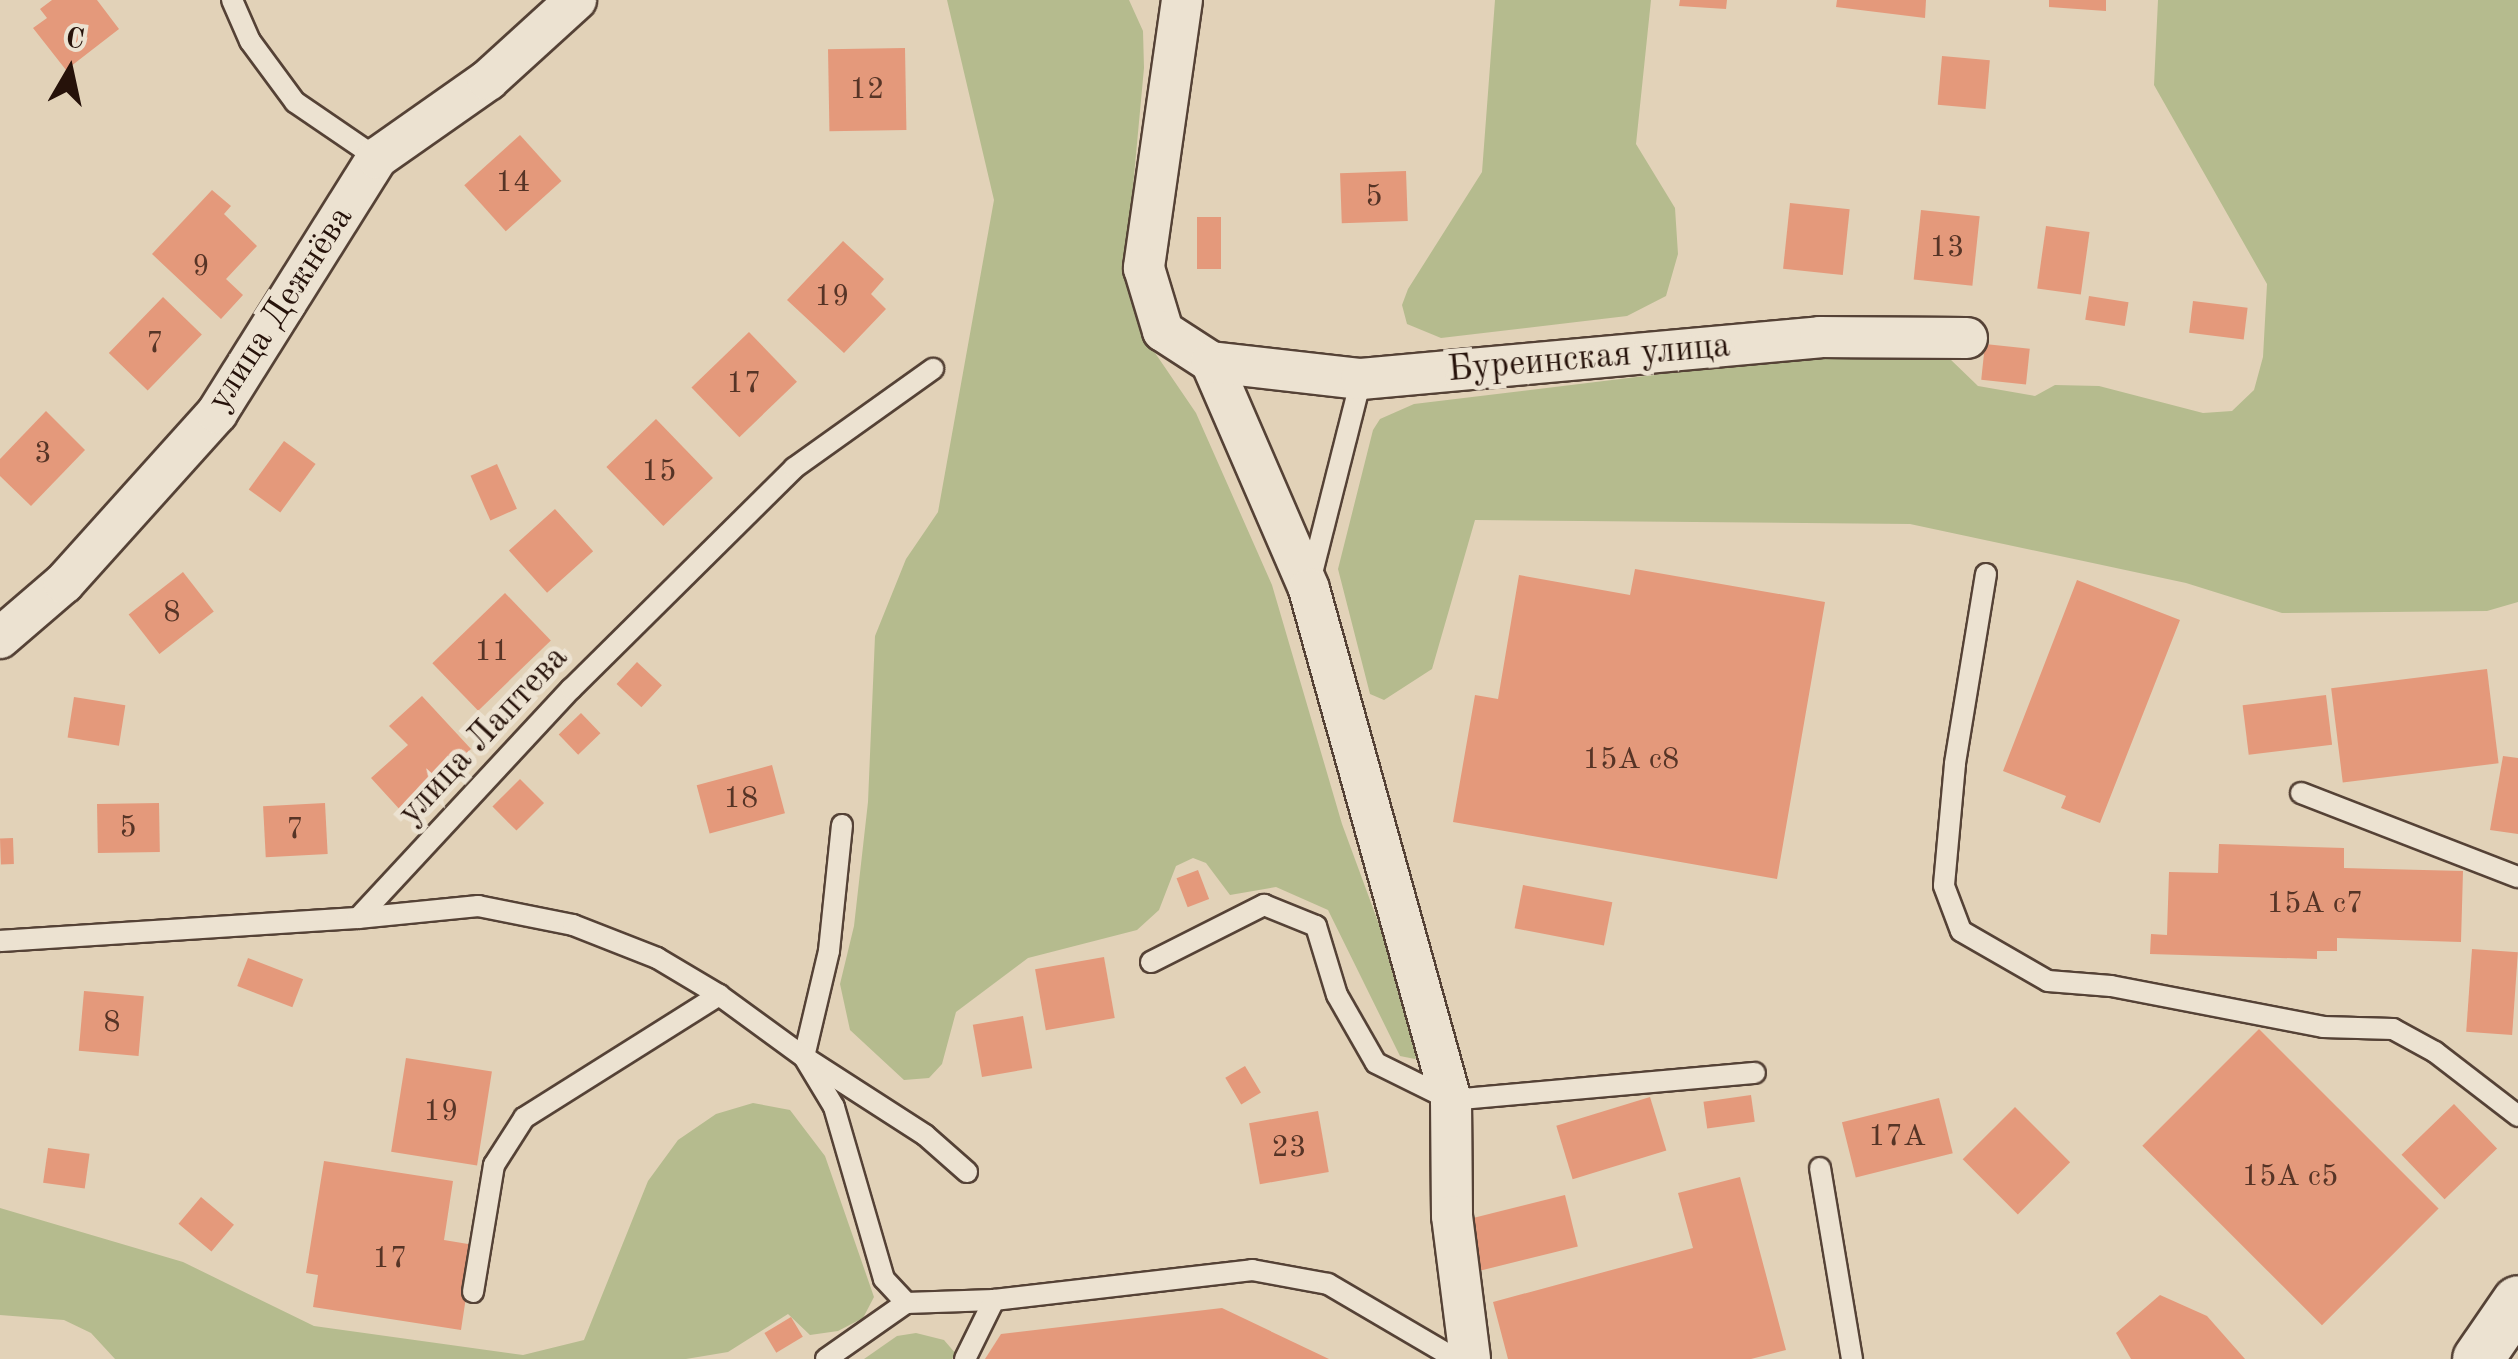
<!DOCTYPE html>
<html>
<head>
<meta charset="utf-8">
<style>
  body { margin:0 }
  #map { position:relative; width:2518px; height:1359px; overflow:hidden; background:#e2d2b8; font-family:"Old Standard TT",serif }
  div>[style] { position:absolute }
  .green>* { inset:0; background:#b5bb8e }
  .building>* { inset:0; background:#e4997b; transform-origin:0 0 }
  .roads { filter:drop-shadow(2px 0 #554236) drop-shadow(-2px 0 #554236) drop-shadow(0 2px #554236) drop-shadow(0 -2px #554236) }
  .service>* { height:20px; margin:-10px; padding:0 10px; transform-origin:10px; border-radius:10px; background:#ece2d1 }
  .minor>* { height:40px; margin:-20px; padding:0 20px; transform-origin:20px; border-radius:20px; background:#ece2d1 }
  .tertiary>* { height:50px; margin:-25px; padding:0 25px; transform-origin:25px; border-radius:25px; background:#ece2d1 }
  span { translate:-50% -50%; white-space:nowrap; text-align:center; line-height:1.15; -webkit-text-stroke:10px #ece2d1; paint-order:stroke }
  .number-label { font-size:30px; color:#563426 }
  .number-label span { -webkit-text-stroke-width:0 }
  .street-label { font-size:35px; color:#26120a }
  .north { position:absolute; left:20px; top:20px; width:100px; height:100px; -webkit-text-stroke:8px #ece2d1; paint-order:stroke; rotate:9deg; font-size:28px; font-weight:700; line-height:40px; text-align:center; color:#26120a }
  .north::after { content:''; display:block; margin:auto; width:35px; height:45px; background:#26120a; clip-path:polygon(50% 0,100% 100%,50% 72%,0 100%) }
</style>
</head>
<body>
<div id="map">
  <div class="green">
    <i style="clip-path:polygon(947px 0,1129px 0,1143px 31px,1144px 68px,1125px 273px,1149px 344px,1196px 413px,1272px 585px,1342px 824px,1419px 1033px,1422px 1050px,1415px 1059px,1400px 1056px,1328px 910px,1276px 887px,1230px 895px,1206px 863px,1193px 858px,1176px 866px,1159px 910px,1137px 930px,1028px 958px,956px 1012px,942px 1064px,929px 1078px,904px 1080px,850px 1030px,840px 984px,854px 926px,868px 802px,875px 636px,906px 559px,938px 512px,994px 200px)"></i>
    <i style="clip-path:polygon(1495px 0,1651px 0,1636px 144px,1675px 208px,1678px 254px,1666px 296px,1627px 316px,1441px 338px,1407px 324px,1402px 305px,1408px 289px,1482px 172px)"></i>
    <i style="clip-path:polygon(2158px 0,2518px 0,2518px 602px,2487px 611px,2282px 613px,2186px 583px,1910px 524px,1475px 520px,1432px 669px,1384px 700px,1370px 694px,1338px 569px,1373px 430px,1380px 419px,1414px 404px,1809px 356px,1950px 359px,1978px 386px,2035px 396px,2055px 385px,2099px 386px,2203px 413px,2232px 411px,2254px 390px,2263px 357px,2267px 284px,2154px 85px)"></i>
    <i style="clip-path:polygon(753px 1103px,790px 1110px,825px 1156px,874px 1297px,863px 1318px,838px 1331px,810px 1335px,788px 1314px,728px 1352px,686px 1359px,115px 1359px,91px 1333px,64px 1320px,0 1315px,0 1208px,183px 1262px,314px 1326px,523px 1355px,584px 1340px,648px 1181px,678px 1140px,716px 1114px)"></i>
    <i style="clip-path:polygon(916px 1333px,944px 1340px,956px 1354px,952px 1359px,864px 1359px,897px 1336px)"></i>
  </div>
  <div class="building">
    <i style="clip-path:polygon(52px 0,97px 0,119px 29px,66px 70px,33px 28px,47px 18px,40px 9px)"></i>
    <i style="clip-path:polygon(1680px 0,1727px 0,1726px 9px,1679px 6px)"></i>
    <i style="clip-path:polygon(1837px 0,1926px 0,1925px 18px,1836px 7px)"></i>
    <i style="clip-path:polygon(2049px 0,2106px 0,2106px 11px,2049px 7px)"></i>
    <i style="left:905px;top:48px;width:82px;height:77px;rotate:89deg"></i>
    <i style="left:1942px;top:56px;width:48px;height:49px;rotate:5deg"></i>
    <i style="left:520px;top:135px;width:62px;height:75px;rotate:48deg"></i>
    <i style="left:1406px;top:171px;width:50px;height:66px;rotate:88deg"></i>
    <i style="clip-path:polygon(212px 190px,231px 206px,224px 214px,257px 246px,226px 279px,243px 295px,221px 319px,152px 254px)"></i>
    <i style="left:1790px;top:203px;width:60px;height:66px;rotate:6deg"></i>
    <i style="left:1921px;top:210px;width:59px;height:70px;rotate:6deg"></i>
    <i style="left:1197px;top:217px;width:24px;height:52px"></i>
    <i style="left:2046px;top:226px;width:44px;height:63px;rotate:8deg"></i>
    <i style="clip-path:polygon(843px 241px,884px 279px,871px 294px,886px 309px,844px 353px,787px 300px)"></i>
    <i style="left:2089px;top:296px;width:40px;height:24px;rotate:9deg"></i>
    <i style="left:163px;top:297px;width:54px;height:78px;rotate:44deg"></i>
    <i style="left:2193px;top:301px;width:55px;height:32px;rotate:7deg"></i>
    <i style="left:749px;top:332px;width:69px;height:80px;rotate:46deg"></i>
    <i style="left:1985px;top:344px;width:45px;height:36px;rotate:6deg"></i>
    <i style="clip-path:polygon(46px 411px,85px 450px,31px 506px,0 476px,0 459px)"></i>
    <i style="left:656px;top:419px;width:82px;height:69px;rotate:46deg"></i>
    <i style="left:284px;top:441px;width:39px;height:60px;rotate:36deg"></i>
    <i style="left:497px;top:464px;width:49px;height:29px;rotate:66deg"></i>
    <i style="left:555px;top:509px;width:57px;height:62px;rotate:48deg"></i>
    <i style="clip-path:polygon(1635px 569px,1825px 602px,1777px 879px,1453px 822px,1475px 695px,1498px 699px,1519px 575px,1630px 595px)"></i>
    <i style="left:183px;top:572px;width:50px;height:69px;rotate:52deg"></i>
    <i style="clip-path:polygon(2077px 580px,2180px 620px,2100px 823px,2061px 808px,2066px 796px,2003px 771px)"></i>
    <i style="left:505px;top:593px;width:66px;height:101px;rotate:46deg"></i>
    <i style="left:637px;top:662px;width:34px;height:30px;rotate:43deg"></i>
    <i style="left:2487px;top:669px;width:95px;height:157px;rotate:83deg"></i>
    <i style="left:2326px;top:695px;width:50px;height:84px;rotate:83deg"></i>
    <i style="clip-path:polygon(422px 696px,471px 749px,402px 812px,371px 778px,408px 745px,389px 726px)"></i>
    <i style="left:74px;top:697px;width:52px;height:41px;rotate:9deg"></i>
    <i style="left:581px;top:713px;width:28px;height:31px;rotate:46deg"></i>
    <i style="clip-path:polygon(2503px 756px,2518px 758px,2518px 834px,2490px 830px)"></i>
    <i style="left:772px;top:765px;width:50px;height:78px;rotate:75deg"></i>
    <i style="left:520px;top:779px;width:34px;height:39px;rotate:45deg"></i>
    <i style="left:159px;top:803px;width:49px;height:62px;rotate:89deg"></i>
    <i style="left:325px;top:803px;width:51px;height:62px;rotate:87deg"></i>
    <i style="left:13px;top:838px;width:26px;height:13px;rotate:88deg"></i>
    <i style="clip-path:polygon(2219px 844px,2344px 848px,2344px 868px,2463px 871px,2461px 942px,2337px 938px,2337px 951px,2317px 951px,2317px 959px,2150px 954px,2151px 934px,2167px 935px,2169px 872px,2218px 873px)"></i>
    <i style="left:1198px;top:870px;width:31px;height:23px;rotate:69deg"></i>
    <i style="left:1523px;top:885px;width:91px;height:44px;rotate:11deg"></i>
    <i style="left:2472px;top:949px;width:46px;height:83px;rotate:4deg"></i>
    <i style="left:1104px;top:957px;width:62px;height:70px;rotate:80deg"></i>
    <i style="left:248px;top:958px;width:59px;height:30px;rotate:21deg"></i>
    <i style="left:84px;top:991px;width:60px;height:60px;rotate:5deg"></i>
    <i style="left:1023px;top:1016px;width:53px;height:51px;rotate:80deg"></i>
    <i style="left:2259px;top:1029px;width:254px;height:165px;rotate:45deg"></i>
    <i style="left:406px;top:1058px;width:87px;height:95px;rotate:9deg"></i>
    <i style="left:1245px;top:1066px;width:31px;height:23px;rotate:59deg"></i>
    <i style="left:1751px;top:1095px;width:27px;height:48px;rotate:82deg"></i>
    <i style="left:1650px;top:1097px;width:56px;height:98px;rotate:73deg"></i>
    <i style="left:1939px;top:1098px;width:57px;height:100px;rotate:76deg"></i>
    <i style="left:2454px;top:1104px;width:62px;height:73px;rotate:46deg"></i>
    <i style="left:2015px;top:1107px;width:78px;height:74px;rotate:45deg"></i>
    <i style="left:1318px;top:1111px;width:62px;height:70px;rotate:80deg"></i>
    <i style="left:48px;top:1148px;width:42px;height:35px;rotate:8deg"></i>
    <i style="clip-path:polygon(324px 1161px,453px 1181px,444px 1240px,474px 1245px,461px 1330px,313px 1307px,318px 1275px,306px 1273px)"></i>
    <i style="clip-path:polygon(1740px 1177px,1786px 1350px,1751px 1359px,1508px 1359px,1493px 1302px,1693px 1248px,1678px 1193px)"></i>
    <i style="left:1565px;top:1195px;width:53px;height:103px;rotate:76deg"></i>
    <i style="left:201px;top:1197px;width:43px;height:35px;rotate:40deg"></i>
    <i style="clip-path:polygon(2160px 1295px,2207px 1316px,2245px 1359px,2131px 1359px,2116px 1333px)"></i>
    <i style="clip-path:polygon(1222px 1308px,1329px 1359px,985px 1359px,1001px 1334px)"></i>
    <i style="left:791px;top:1317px;width:23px;height:31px;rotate:59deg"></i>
  </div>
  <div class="roads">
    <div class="service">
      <i style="left:232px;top:0;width:45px;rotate:66.3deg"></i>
      <i style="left:250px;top:41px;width:76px;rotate:53.6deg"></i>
      <i style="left:295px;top:102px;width:99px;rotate:34.3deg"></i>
      <i style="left:1986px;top:574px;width:193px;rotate:99.3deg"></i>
      <i style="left:1955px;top:764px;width:122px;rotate:95.2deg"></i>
      <i style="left:1944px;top:886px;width:48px;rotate:69.3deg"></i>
      <i style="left:1961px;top:931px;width:100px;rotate:29.9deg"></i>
      <i style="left:2048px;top:981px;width:63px;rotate:4.5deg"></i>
      <i style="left:2111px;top:986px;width:216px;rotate:10.9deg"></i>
      <i style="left:2323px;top:1027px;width:70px;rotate:1.6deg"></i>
      <i style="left:2393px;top:1029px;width:48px;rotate:28.7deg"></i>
      <i style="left:2435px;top:1052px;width:105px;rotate:37.6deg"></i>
      <i style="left:1310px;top:581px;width:208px;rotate:-75.8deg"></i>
      <i style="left:2301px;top:793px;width:233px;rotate:21.2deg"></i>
      <i style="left:842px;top:825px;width:127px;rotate:95.9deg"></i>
      <i style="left:829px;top:951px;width:109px;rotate:103.3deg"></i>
      <i style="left:804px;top:1057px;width:144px;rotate:32.8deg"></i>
      <i style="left:925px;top:1135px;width:56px;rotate:41.4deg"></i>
      <i style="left:358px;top:918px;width:121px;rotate:-5.7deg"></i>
      <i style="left:478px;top:906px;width:97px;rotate:11.3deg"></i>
      <i style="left:573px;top:925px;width:90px;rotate:21.4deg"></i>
      <i style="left:657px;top:958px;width:72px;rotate:30.8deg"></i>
      <i style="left:719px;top:995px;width:105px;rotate:36.1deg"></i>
      <i style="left:804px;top:1057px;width:58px;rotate:59deg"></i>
      <i style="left:834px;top:1107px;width:179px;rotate:73.8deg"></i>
      <i style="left:884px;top:1279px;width:33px;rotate:47deg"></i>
      <i style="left:906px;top:1303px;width:88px;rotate:-2deg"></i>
      <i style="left:994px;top:1300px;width:260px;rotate:-6.6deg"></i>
      <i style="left:1252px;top:1270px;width:77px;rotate:10.4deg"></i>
      <i style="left:1328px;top:1284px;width:148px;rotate:30.4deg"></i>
      <i style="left:0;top:941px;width:359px;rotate:-3.7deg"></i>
      <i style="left:358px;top:918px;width:313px;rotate:-47.1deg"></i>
      <i style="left:571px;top:689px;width:314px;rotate:-44.7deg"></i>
      <i style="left:794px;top:468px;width:171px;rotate:-35.5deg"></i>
      <i style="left:1151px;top:962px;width:127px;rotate:-26.8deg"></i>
      <i style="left:1264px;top:905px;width:56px;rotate:22deg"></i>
      <i style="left:1316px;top:926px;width:72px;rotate:73.1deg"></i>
      <i style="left:1337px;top:995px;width:78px;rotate:60.2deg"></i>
      <i style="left:1376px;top:1063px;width:84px;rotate:26.3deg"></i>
      <i style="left:1451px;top:1100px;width:305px;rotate:-5.1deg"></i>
      <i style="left:1820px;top:1168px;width:194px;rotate:80.5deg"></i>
      <i style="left:473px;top:1292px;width:129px;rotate:-80.6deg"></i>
      <i style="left:494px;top:1165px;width:56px;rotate:-57.4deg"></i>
      <i style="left:524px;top:1118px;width:231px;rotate:-32.2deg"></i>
      <i style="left:826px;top:1359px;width:98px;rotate:-35deg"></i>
      <i style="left:965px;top:1359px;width:66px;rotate:-63.8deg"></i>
    </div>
    <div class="minor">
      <i style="left:1182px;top:0;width:271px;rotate:98.1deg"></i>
      <i style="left:1144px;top:268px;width:66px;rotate:73.2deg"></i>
      <i style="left:1163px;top:331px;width:57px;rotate:32.9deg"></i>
      <i style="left:1211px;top:362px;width:247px;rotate:66.6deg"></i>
      <i style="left:1309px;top:589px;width:530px;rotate:74.47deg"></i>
      <i style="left:1451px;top:1100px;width:116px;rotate:89.5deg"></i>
      <i style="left:1452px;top:1216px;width:144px;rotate:82.8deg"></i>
      <i style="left:1211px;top:362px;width:151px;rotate:6.5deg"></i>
      <i style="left:1361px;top:379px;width:461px;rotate:-5.2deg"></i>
      <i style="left:1820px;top:337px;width:147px;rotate:0.4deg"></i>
      <i style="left:0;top:638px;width:84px;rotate:-40.7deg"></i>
      <i style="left:64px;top:583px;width:229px;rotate:-48deg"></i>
      <i style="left:217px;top:413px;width:301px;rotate:-57.9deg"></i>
      <i style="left:377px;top:158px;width:136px;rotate:-35.1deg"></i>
      <i style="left:488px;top:80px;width:119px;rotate:-42.3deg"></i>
    </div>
    <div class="tertiary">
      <i style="left:2478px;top:1359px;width:70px;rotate:-55.4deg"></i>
    </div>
  </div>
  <div class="number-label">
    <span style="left:867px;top:90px">12</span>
    <span style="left:513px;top:183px">14</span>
    <span style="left:1374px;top:197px">5</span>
    <span style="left:1947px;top:248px">13</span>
    <span style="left:201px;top:267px">9</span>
    <span style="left:832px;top:297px">19</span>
    <span style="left:155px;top:344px">7</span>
    <span style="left:744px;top:384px">17</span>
    <span style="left:43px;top:454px">3</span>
    <span style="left:659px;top:472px">15</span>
    <span style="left:172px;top:613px">8</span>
    <span style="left:492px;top:652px">11</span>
    <span style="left:1631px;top:760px">15А с8</span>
    <span style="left:741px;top:799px">18</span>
    <span style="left:128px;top:828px">5</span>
    <span style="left:295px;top:830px">7</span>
    <span style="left:2315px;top:904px">15А с7</span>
    <span style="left:112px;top:1023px">8</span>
    <span style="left:441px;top:1112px">19</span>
    <span style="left:1897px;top:1137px">17А</span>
    <span style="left:1289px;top:1148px">23</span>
    <span style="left:2290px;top:1177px">15А с5</span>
    <span style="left:390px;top:1259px">17</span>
  </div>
  <div class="street-label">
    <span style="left:281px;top:309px;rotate:-57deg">улица Дежнёва</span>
    <span style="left:1589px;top:359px;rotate:-5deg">Буреинская улица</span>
    <span style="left:484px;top:736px;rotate:-47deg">улица Лаптева</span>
  </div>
  <div class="north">С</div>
</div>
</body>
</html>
